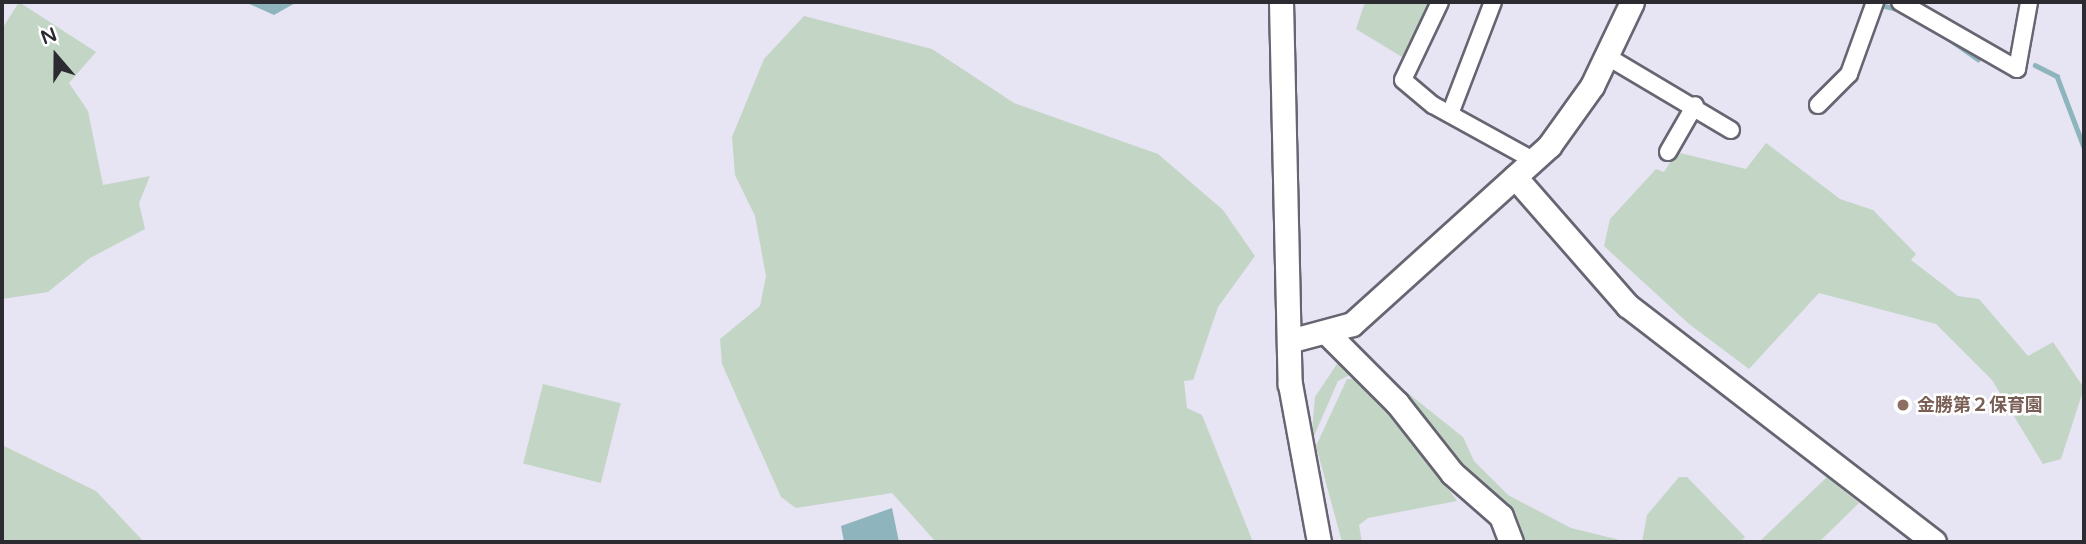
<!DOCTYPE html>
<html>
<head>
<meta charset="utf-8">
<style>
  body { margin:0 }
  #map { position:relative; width:2086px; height:544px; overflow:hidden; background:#e7e4f3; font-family:"Varela Round","Noto Sans JP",sans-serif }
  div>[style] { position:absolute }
  .green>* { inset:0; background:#c3d6c5; transform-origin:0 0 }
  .water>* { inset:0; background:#8eb4bd }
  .stream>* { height:4.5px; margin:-2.25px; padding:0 2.25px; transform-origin:2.25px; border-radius:2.25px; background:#8eb4bd }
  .roads { filter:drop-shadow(2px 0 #676571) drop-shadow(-2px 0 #676571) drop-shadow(0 2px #676571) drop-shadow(0 -2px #676571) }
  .street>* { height:16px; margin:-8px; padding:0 8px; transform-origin:8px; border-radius:8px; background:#fff }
  .secondary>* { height:23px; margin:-11.5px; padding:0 11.5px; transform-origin:11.5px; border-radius:11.5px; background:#fff }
  .dots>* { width:19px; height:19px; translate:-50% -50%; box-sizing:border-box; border:4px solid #fff; border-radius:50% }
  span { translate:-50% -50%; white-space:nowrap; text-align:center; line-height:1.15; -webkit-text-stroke:5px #fff; paint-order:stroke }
  .education-label { font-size:18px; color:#785e54; font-weight:700 }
  .left { translate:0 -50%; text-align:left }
  .frame { position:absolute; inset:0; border:4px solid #2c2b31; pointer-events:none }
  .north { position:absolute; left:21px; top:21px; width:70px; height:70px; -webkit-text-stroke:5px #fff; paint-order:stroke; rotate:340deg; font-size:19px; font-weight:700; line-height:28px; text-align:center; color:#2c2b31 }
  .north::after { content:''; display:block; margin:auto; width:24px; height:32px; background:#2c2b31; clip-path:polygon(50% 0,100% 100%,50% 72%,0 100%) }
</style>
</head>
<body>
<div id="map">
  <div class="green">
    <i style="clip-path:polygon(19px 2px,96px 52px,69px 83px,88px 111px,103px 185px,150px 176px,139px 203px,145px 229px,90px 258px,48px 292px,2px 299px,2px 29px)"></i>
    <i style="clip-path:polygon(1365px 2px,1435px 2px,1407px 60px,1356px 29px)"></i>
    <i style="clip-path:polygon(804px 16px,932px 49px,1014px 103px,1158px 154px,1223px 210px,1255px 256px,1218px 307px,1193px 380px,1184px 381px,1187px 408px,1202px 415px,1253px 542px,936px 542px,892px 493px,796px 508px,781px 497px,722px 364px,720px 339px,760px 306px,766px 276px,755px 216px,735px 175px,732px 137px,764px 59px)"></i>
    <i style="clip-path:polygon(1766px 143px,1840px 199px,1873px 210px,1916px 254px,1911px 260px,1958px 296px,1979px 299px,2028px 356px,2053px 342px,2084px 388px,2061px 459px,2043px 464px,1992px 380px,1936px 324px,1819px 293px,1749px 369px,1689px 324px,1604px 246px,1610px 219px,1656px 169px,1664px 172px,1676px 152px,1746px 169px)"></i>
    <i style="clip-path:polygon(1355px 351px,1463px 437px,1474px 461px,1508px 495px,1571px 528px,1628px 542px,1518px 542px,1490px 498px)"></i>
    <i style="clip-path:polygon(1339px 361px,1354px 373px,1338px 381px,1311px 443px,1315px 397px)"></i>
    <i style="clip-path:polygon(1347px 379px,1361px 379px,1389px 407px,1457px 501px,1368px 518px,1359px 525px,1362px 542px,1342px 542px,1316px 446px)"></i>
    <i style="left:543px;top:384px;width:80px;height:82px;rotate:14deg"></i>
    <i style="clip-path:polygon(2px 445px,96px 491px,144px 542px,2px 542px)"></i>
    <i style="clip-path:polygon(1679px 477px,1687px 477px,1745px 537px,1740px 542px,1642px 542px,1647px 515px)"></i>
    <i style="clip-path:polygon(1827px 477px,1859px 503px,1819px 542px,1759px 542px)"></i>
  </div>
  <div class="water">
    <i style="clip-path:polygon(245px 2px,297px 2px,274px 15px)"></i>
    <i style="clip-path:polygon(892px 508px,899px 542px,844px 542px,841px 526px)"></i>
  </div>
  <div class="stream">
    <i style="left:1881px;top:5px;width:21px;rotate:14deg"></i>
    <i style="left:1942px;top:34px;width:44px;rotate:34.8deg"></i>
    <i style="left:2035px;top:65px;width:25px;rotate:27deg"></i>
    <i style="left:2057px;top:76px;width:76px;rotate:69.2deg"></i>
  </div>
  <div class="roads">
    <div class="street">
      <i style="left:1440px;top:2px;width:86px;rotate:115.4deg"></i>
      <i style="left:1403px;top:80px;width:39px;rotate:40deg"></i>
      <i style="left:1433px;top:105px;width:114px;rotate:28.8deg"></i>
      <i style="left:1900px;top:2px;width:135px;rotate:29.8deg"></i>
      <i style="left:2017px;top:69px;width:68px;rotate:-79.8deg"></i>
      <i style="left:1608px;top:57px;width:143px;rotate:30.7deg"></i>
      <i style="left:1818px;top:105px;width:44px;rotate:-45deg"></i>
      <i style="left:1849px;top:74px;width:77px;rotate:-70.1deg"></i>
      <i style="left:1450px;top:114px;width:120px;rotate:-69deg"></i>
      <i style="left:1668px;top:152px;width:54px;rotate:-60.1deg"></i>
    </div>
    <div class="secondary">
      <i style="left:1281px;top:2px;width:382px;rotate:88.7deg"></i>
      <i style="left:1290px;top:384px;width:161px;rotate:79.6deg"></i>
      <i style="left:1515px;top:177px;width:171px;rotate:48.8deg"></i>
      <i style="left:1628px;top:306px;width:386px;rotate:37.6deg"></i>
      <i style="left:1328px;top:334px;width:98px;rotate:45deg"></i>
      <i style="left:1397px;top:403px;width:89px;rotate:51.8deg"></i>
      <i style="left:1452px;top:473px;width:65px;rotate:41.3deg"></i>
      <i style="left:1501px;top:516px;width:28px;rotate:69deg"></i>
      <i style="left:1289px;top:341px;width:65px;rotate:-15.1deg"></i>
      <i style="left:1352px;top:324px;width:266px;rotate:-42.1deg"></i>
      <i style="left:1549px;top:146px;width:74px;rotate:-54.4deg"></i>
      <i style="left:1592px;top:86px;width:93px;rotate:-64.5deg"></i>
    </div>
  </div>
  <div class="dots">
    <i style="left:1903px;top:405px;background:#8d6e63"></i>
  </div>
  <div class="education-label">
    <span class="left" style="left:1917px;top:405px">金勝第２保育園</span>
  </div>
  <div class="frame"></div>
  <div class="north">N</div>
</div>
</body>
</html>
